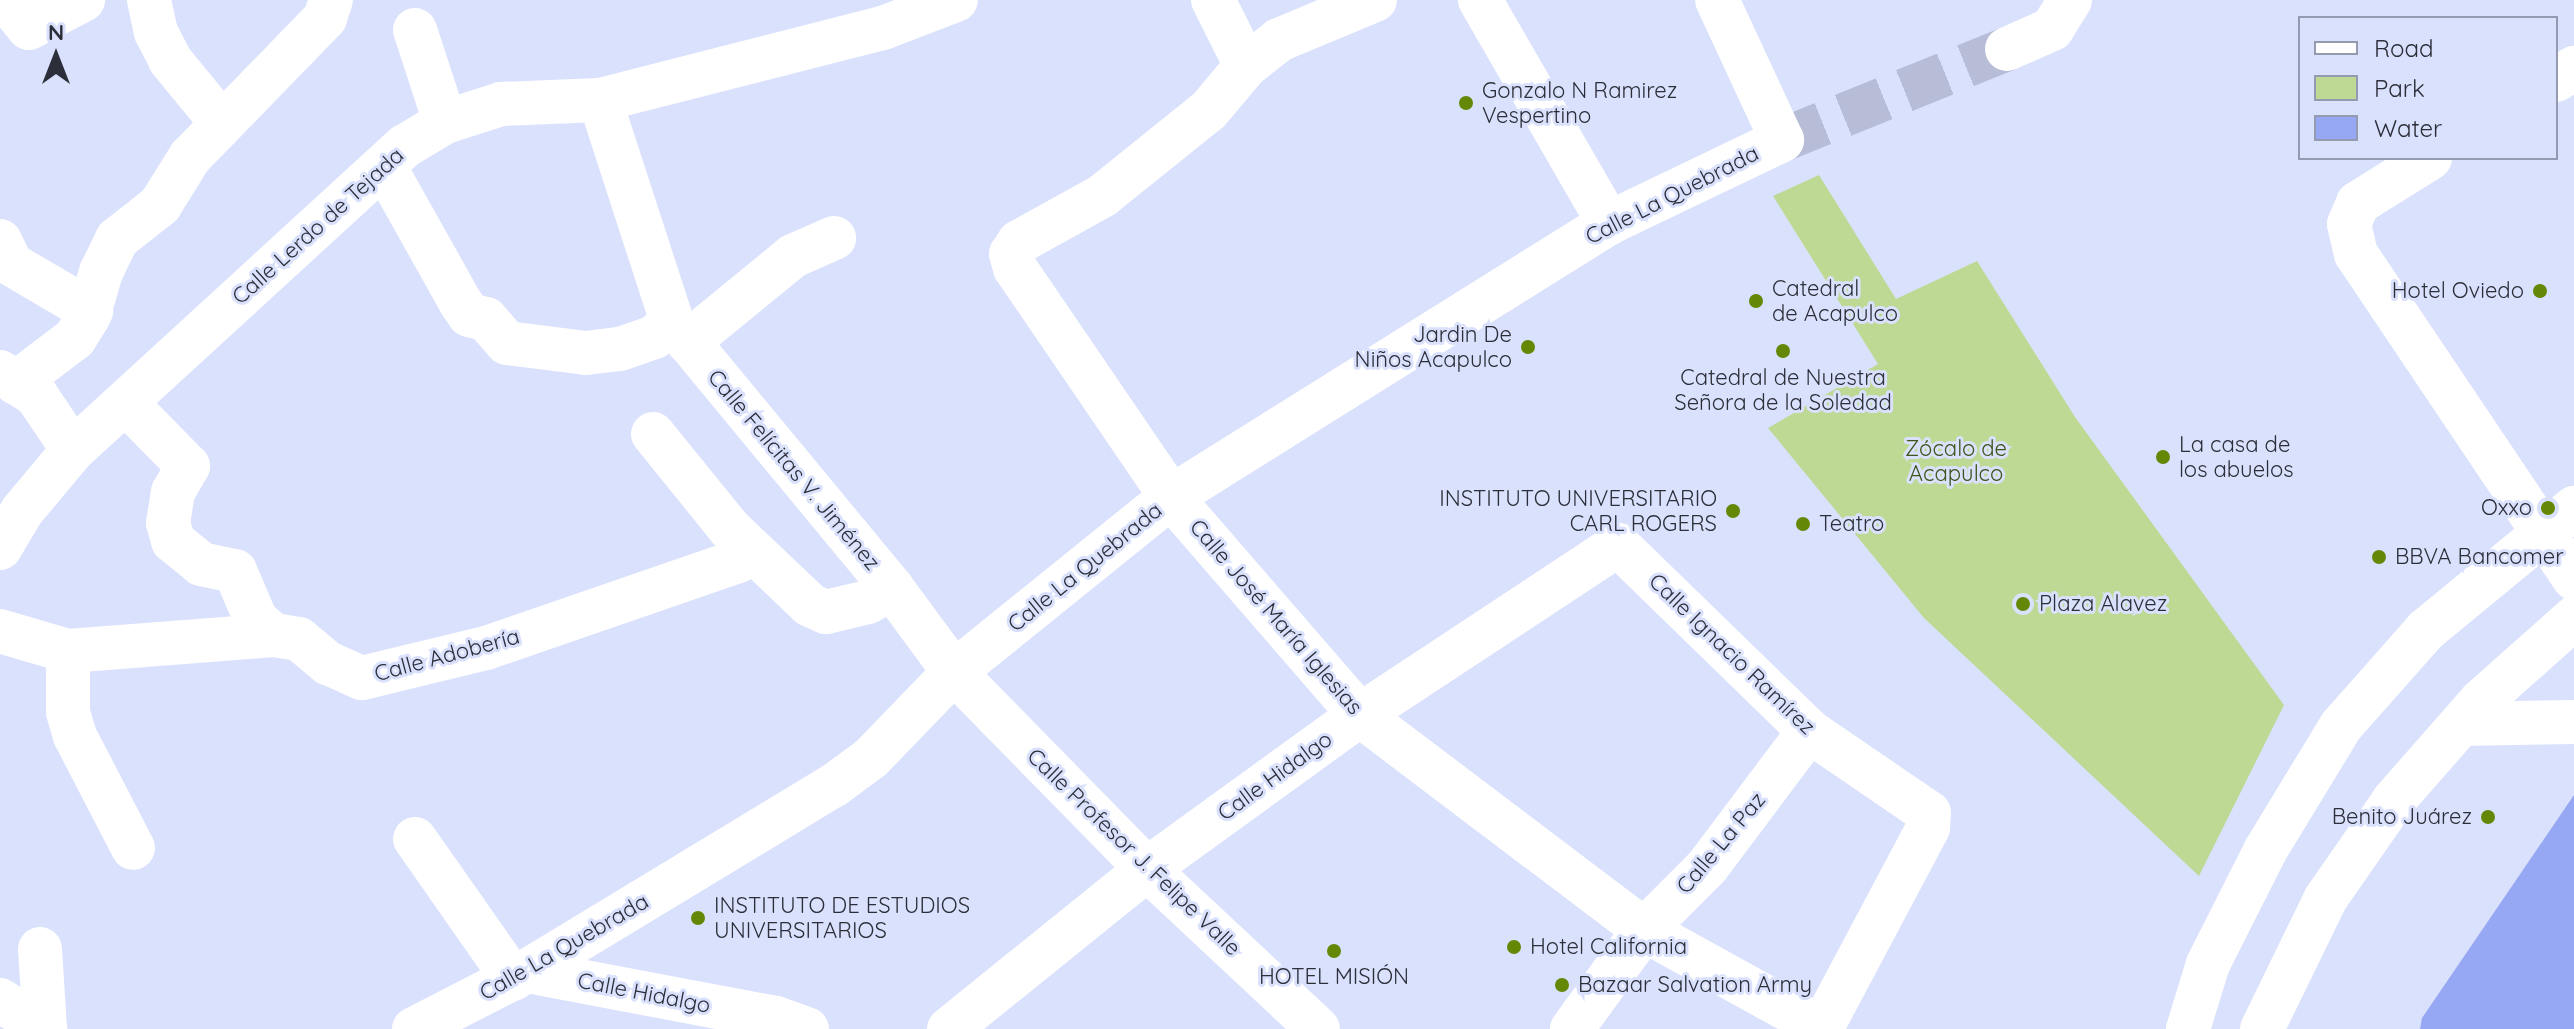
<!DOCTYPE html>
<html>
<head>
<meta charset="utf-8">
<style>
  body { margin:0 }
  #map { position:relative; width:2574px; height:1029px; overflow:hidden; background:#dae1fd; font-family:Quicksand,sans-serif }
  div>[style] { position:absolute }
  .green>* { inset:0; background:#bed994 }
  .water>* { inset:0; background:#96a7f3 }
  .minor-tunnel>* { height:44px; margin-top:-22px; transform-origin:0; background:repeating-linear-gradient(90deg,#b7bdd6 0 44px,transparent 0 66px) }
  .minor>* { height:44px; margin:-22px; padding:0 22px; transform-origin:22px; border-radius:22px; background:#fff }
  .major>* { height:44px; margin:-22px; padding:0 22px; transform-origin:22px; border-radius:22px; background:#fff }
  .dots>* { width:22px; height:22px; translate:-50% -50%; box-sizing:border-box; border:4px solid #dae1fd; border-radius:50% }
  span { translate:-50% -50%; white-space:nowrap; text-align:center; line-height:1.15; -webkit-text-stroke:6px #dae1fd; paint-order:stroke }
  .poi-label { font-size:22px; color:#2c2f39 }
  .left { translate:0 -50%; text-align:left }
  .right { translate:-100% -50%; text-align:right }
  .street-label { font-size:22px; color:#2c2f39 }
  .park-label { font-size:22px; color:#3f5218 }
  .legend { position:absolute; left:2298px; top:16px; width:260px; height:144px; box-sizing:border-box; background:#dae1fd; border:2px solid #949aaf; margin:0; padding:10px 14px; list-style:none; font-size:24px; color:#2c2f39 }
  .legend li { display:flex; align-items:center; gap:16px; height:40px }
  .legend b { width:40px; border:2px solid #949aaf }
  .north { position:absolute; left:16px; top:16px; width:80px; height:80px; -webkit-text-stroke:6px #dae1fd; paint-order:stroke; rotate:0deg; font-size:22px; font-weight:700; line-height:32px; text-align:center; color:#2c2f39 }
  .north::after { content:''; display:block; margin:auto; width:28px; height:36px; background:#2c2f39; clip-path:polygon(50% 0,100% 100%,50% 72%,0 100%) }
</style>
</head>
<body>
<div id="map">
  <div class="green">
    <i style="clip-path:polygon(1819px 175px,1896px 299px,1977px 261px,2075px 417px,2284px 705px,2199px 876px,1924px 618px,1768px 428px,1878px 364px,1773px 196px)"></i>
  </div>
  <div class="water">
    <i style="clip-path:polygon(2574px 795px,2574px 1029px,2420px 1029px,2422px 1018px)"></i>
  </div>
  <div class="minor-tunnel">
    <i style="left:1782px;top:140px;width:243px;rotate:-22deg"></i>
  </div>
  <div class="minor">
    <i style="left:6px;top:0;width:36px;rotate:51deg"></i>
    <i style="left:29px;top:28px;width:61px;rotate:-27.4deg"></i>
    <i style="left:149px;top:0;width:33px;rotate:78deg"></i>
    <i style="left:156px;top:32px;width:31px;rotate:63deg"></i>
    <i style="left:170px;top:60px;width:80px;rotate:50.6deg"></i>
    <i style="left:1213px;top:0;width:74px;rotate:63.4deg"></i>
    <i style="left:1375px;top:0;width:104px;rotate:157.4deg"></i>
    <i style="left:1279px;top:40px;width:42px;rotate:141.8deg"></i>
    <i style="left:1246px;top:66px;width:57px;rotate:130.1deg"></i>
    <i style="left:1209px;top:110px;width:137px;rotate:141.2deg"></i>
    <i style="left:1102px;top:196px;width:95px;rotate:151deg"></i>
    <i style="left:1019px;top:242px;width:14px;rotate:124deg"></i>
    <i style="left:1011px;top:254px;width:15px;rotate:74deg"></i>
    <i style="left:1015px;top:268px;width:277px;rotate:55.7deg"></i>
    <i style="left:1171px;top:497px;width:289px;rotate:49.1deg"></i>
    <i style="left:1360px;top:715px;width:356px;rotate:37.1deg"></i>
    <i style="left:1644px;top:930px;width:205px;rotate:28.9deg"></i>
    <i style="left:1480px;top:0;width:258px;rotate:60deg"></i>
    <i style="left:415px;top:30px;width:97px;rotate:71.9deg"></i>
    <i style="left:2007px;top:49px;width:49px;rotate:-24deg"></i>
    <i style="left:2052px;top:29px;width:34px;rotate:-58deg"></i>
    <i style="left:2556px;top:80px;width:22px;rotate:-34deg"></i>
    <i style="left:600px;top:100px;width:233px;rotate:72deg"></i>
    <i style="left:672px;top:322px;width:345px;rotate:50.4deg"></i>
    <i style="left:892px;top:588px;width:104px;rotate:53.6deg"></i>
    <i style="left:954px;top:672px;width:276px;rotate:45.6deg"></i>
    <i style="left:1147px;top:869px;width:234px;rotate:43.1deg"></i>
    <i style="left:2430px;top:158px;width:85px;rotate:148deg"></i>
    <i style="left:2358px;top:203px;width:23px;rotate:113deg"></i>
    <i style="left:2349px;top:224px;width:31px;rotate:77deg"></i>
    <i style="left:2356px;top:254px;width:391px;rotate:56.1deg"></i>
    <i style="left:384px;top:166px;width:157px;rotate:60.7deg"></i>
    <i style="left:461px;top:303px;width:14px;rotate:56deg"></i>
    <i style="left:469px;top:315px;width:17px;rotate:13deg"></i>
    <i style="left:486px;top:319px;width:32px;rotate:49deg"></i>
    <i style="left:507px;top:343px;width:80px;rotate:7.2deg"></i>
    <i style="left:586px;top:353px;width:34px;rotate:-7deg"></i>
    <i style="left:620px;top:349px;width:36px;rotate:-19deg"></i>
    <i style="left:654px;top:337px;width:23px;rotate:-40deg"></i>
    <i style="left:0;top:241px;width:25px;rotate:64deg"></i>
    <i style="left:11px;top:264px;width:93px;rotate:30.4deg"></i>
    <i style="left:688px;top:342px;width:136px;rotate:-39.3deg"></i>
    <i style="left:793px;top:256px;width:45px;rotate:-23.7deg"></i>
    <i style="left:0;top:372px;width:43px;rotate:32.6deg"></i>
    <i style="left:36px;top:395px;width:66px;rotate:56.1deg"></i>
    <i style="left:16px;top:383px;width:74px;rotate:-37.3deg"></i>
    <i style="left:75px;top:338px;width:25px;rotate:-58deg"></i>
    <i style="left:88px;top:317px;width:47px;rotate:-73.9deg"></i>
    <i style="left:101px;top:272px;width:37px;rotate:-64deg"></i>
    <i style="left:117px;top:239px;width:55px;rotate:-38.3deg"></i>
    <i style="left:160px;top:205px;width:57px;rotate:-58deg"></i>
    <i style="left:190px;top:157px;width:194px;rotate:-45.8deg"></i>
    <i style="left:325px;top:18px;width:19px;rotate:-72deg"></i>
    <i style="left:127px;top:404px;width:87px;rotate:45.5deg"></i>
    <i style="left:188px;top:466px;width:30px;rotate:120deg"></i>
    <i style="left:173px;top:492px;width:31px;rotate:99deg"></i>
    <i style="left:168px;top:523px;width:19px;rotate:74deg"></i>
    <i style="left:173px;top:541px;width:36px;rotate:39deg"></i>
    <i style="left:201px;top:564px;width:35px;rotate:12deg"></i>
    <i style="left:235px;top:571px;width:53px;rotate:66.8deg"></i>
    <i style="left:256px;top:620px;width:23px;rotate:40deg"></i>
    <i style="left:653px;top:434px;width:122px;rotate:51deg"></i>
    <i style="left:730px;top:529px;width:110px;rotate:43.5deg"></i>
    <i style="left:810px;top:605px;width:17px;rotate:24deg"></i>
    <i style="left:826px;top:612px;width:43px;rotate:-13.4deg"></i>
    <i style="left:868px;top:602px;width:28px;rotate:-30deg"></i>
    <i style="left:0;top:548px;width:43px;rotate:-59.3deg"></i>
    <i style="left:22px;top:511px;width:80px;rotate:-50.1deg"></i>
    <i style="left:73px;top:450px;width:450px;rotate:-42.5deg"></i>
    <i style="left:405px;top:146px;width:47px;rotate:-31deg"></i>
    <i style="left:445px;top:122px;width:59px;rotate:-17.8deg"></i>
    <i style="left:501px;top:104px;width:99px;rotate:-2.3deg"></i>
    <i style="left:600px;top:100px;width:292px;rotate:-14.3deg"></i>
    <i style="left:883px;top:28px;width:78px;rotate:-21deg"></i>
    <i style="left:0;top:631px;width:71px;rotate:16.4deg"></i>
    <i style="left:68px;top:651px;width:207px;rotate:-4.4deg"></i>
    <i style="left:274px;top:635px;width:25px;rotate:9deg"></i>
    <i style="left:299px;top:639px;width:38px;rotate:40deg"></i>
    <i style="left:328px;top:663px;width:37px;rotate:24deg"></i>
    <i style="left:362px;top:678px;width:128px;rotate:-13.6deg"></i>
    <i style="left:486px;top:648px;width:267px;rotate:-19deg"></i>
    <i style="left:738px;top:561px;width:17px;rotate:-40deg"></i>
    <i style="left:68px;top:651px;width:61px;rotate:90deg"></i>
    <i style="left:68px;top:712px;width:25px;rotate:74deg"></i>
    <i style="left:75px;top:736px;width:126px;rotate:62.6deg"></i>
    <i style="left:2461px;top:724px;width:113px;rotate:-1deg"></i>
    <i style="left:415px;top:839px;width:171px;rotate:55deg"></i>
    <i style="left:40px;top:949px;width:80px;rotate:86.4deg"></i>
    <i style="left:527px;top:971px;width:253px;rotate:10.7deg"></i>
    <i style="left:776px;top:1018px;width:33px;rotate:20deg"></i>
    <i style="left:0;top:1000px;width:54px;rotate:32.8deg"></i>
    <i style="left:414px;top:1029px;width:127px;rotate:-27.2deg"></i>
    <i style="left:527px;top:971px;width:358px;rotate:-31.2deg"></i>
    <i style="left:833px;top:786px;width:47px;rotate:-36.4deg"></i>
    <i style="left:871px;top:758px;width:120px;rotate:-46deg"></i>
    <i style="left:954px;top:672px;width:279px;rotate:-38.9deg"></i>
    <i style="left:1171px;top:497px;width:517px;rotate:-32.03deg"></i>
    <i style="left:1609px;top:223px;width:192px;rotate:-25.6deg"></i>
    <i style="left:1782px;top:140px;width:154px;rotate:-114.9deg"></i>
    <i style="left:949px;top:1029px;width:255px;rotate:-38.9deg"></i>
    <i style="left:1147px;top:869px;width:263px;rotate:-35.9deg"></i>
    <i style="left:1360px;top:715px;width:309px;rotate:-33.4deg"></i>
    <i style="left:1618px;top:545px;width:267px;rotate:44.2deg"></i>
    <i style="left:1809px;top:731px;width:145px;rotate:34.3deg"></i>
    <i style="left:1929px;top:813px;width:15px;rotate:94deg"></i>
    <i style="left:1928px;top:828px;width:228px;rotate:118deg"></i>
    <i style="left:1572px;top:1029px;width:122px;rotate:-54deg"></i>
    <i style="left:1644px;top:930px;width:89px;rotate:-45deg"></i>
    <i style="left:1707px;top:867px;width:170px;rotate:-53.1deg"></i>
  </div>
  <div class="major">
    <i style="left:2188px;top:1029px;width:68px;rotate:-72.9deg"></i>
    <i style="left:2208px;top:964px;width:127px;rotate:-63.2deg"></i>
    <i style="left:2265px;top:851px;width:146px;rotate:-58.7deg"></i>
    <i style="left:2341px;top:726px;width:128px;rotate:-48.5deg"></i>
    <i style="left:2426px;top:630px;width:192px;rotate:-39.5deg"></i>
    <i style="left:2262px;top:1029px;width:146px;rotate:-64deg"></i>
    <i style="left:2326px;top:898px;width:119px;rotate:-55.2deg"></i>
    <i style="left:2394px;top:800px;width:132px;rotate:-48.7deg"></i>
    <i style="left:2481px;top:701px;width:125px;rotate:-41.7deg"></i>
  </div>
  <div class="dots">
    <i style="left:1466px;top:103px;background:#658706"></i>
    <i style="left:2540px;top:291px;background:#658706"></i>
    <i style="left:1756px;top:301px;background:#658706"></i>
    <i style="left:1528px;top:347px;background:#658706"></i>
    <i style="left:1783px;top:351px;background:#658706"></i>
    <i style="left:2163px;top:457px;background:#658706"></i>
    <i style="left:2548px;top:508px;background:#658706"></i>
    <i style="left:1733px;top:511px;background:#658706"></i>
    <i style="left:1803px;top:524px;background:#658706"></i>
    <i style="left:2379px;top:557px;background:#658706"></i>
    <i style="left:2023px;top:604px;background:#658706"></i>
    <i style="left:2488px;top:817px;background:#658706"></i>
    <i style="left:698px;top:918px;background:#658706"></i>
    <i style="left:1514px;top:947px;background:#658706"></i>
    <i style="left:1334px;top:951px;background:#658706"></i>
    <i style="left:1562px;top:985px;background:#658706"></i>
  </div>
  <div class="poi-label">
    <span class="left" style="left:1482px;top:103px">Gonzalo N Ramirez<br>Vespertino</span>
    <span class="left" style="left:1772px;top:301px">Catedral<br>de Acapulco</span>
    <span class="right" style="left:2524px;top:291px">Hotel Oviedo</span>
    <span class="right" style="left:1512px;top:347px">Jardin De<br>Niños Acapulco</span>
    <span style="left:1783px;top:390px">Catedral de Nuestra<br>Señora de la Soledad</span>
    <span class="left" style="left:2179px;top:457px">La casa de<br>los abuelos</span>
    <span class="right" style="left:1717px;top:511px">INSTITUTO UNIVERSITARIO<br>CARL ROGERS</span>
    <span class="right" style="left:2532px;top:508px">Oxxo</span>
    <span class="left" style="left:1819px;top:524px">Teatro</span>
    <span class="left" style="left:2395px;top:557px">BBVA Bancomer</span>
    <span class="left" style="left:2039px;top:604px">Plaza Alavez</span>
    <span class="right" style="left:2472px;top:817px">Benito Juárez</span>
    <span class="left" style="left:714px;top:918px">INSTITUTO DE ESTUDIOS<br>UNIVERSITARIOS</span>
    <span class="left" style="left:1530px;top:947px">Hotel California</span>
    <span style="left:1334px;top:977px">HOTEL MISIÓN</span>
    <span class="left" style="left:1578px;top:985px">Bazaar Salvation Army</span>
  </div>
  <div class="street-label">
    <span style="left:1672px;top:195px;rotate:-27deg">Calle La Quebrada</span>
    <span style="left:318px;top:226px;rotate:-42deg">Calle Lerdo de Tejada</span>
    <span style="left:794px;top:470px;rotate:50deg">Calle Felícitas V. Jiménez</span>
    <span style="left:1085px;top:567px;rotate:-39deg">Calle La Quebrada</span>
    <span style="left:1276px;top:617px;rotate:49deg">Calle José María Iglesias</span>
    <span style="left:1732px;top:654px;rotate:44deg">Calle Ignacio Ramírez</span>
    <span style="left:447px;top:655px;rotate:-15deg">Calle Adobería</span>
    <span style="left:1275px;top:776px;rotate:-36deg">Calle Hidalgo</span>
    <span style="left:1721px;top:843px;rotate:-50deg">Calle La Paz</span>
    <span style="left:1134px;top:852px;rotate:44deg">Calle Profesor J. Felipe Valle</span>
    <span style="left:564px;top:947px;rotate:-30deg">Calle La Quebrada</span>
    <span style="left:644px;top:993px;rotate:11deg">Calle Hidalgo</span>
  </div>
  <div class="park-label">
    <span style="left:1956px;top:461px">Zócalo de<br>Acapulco</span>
  </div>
  <ul class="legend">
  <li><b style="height:10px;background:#fff"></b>Road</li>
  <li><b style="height:22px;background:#bed994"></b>Park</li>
  <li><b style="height:22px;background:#96a7f3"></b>Water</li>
  </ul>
  <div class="north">N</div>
</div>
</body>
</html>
